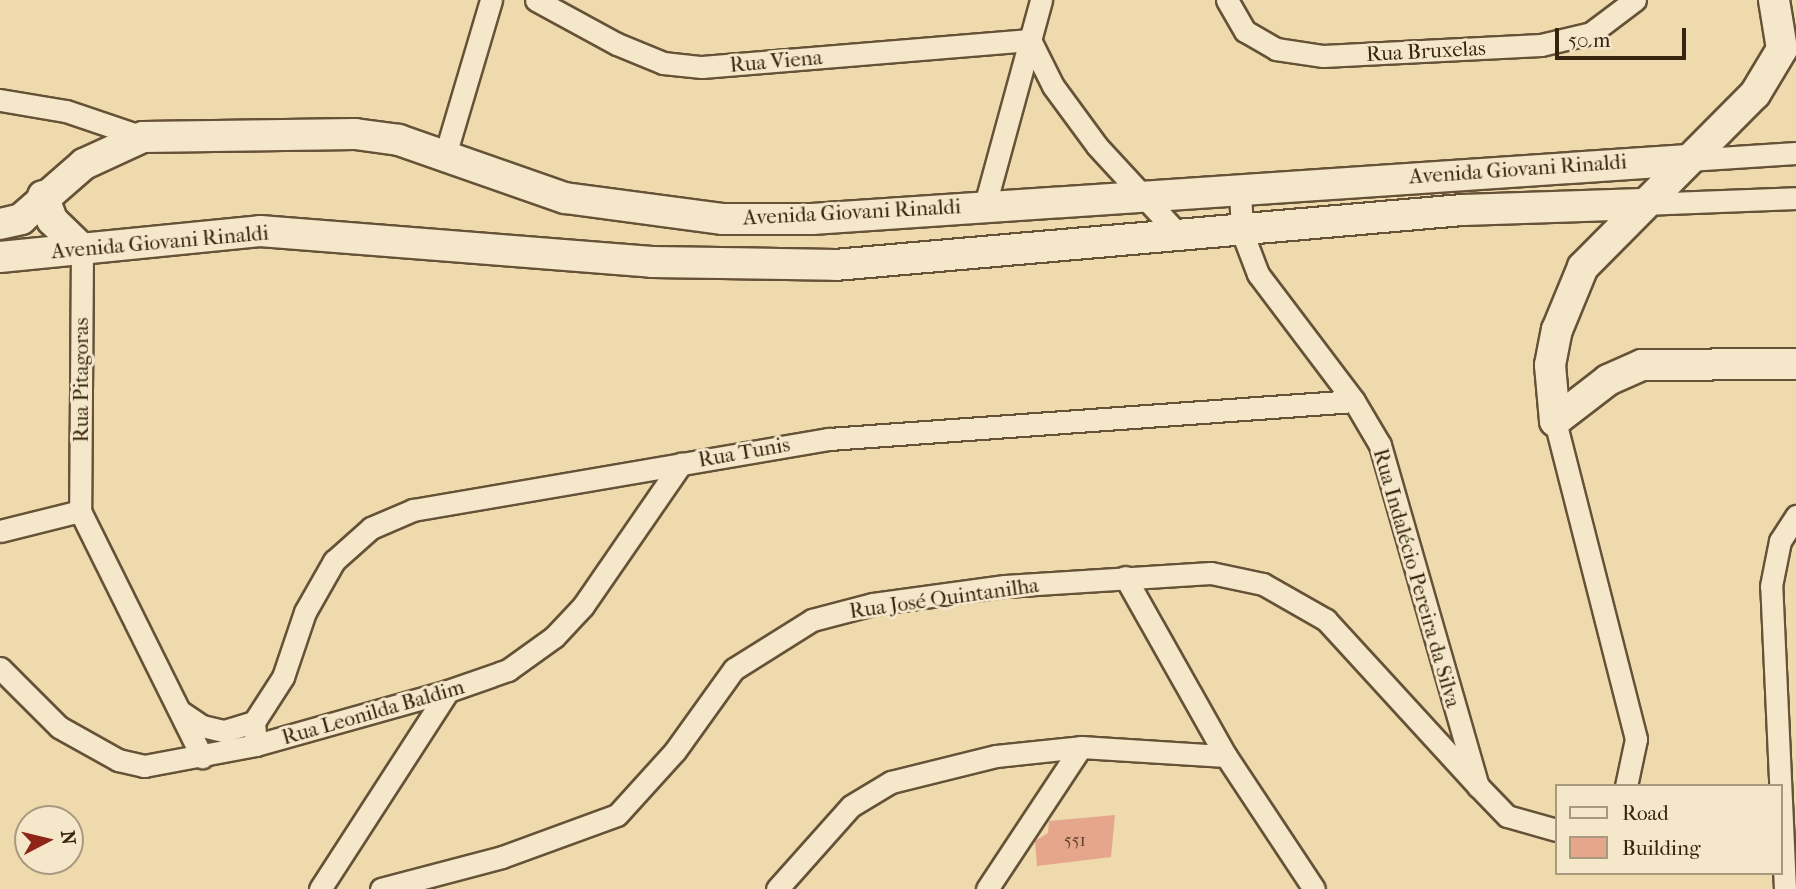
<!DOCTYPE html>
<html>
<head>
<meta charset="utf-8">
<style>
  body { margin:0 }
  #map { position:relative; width:1796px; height:889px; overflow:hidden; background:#efdaae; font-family:"IM FELL French Canon",serif }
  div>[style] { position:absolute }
  .building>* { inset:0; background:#e5a68b }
  .roads { filter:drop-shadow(2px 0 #655237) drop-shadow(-2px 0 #655237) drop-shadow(0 2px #655237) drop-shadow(0 -2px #655237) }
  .street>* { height:21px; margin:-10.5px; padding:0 10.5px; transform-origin:10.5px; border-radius:10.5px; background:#f5e7ca }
  .secondary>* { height:30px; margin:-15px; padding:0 15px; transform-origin:15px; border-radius:15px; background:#f5e7ca }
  span { translate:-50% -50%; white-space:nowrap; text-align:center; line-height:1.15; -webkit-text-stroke:6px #f5e7ca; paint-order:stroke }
  .number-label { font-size:18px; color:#62442e }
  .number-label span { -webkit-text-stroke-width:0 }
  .street-label { font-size:21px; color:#37240f }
  .legend { position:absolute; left:1555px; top:784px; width:228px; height:91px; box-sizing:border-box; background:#f5e7ca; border:2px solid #a9997f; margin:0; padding:9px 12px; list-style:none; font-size:21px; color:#37240f }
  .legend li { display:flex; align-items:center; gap:14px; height:35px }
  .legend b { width:35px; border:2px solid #a9997f }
  .north { position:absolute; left:14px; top:805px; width:70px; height:70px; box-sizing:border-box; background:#f5e7ca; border:2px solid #a9997f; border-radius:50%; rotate:83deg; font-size:19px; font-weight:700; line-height:28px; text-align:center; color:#37240f }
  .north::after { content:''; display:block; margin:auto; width:24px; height:32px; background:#8f2418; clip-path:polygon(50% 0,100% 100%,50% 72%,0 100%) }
  .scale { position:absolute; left:1555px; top:28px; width:131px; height:32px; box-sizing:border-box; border:4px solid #37240f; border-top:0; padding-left:9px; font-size:21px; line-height:24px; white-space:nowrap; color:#37240f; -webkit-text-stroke:5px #f5e7ca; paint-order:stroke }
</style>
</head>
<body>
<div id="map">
  <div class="building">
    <i style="clip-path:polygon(1115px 815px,1111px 857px,1037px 866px,1035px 841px,1048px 833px,1049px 821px)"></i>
  </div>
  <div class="roads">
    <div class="street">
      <i style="left:536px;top:0;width:92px;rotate:28.5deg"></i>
      <i style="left:617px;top:44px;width:50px;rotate:22.4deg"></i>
      <i style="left:663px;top:63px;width:39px;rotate:6deg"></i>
      <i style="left:702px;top:67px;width:329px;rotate:-4.7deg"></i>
      <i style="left:1227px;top:0;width:36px;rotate:60deg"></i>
      <i style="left:1245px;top:31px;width:36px;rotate:30deg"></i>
      <i style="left:1276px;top:49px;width:48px;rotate:8.5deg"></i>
      <i style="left:1323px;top:56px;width:218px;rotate:-2.9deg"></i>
      <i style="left:1541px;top:45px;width:51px;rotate:-13.5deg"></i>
      <i style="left:1591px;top:33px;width:55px;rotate:-36.9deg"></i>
      <i style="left:1030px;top:40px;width:51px;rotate:63.4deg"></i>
      <i style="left:1053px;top:86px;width:74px;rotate:53.7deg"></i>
      <i style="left:1097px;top:146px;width:124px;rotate:47.3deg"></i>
      <i style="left:0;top:100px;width:67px;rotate:9.5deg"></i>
      <i style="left:66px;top:111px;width:81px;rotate:18.7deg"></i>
      <i style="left:446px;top:152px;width:159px;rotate:-73.5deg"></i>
      <i style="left:1688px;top:160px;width:108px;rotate:-3.7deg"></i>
      <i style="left:1240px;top:190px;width:42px;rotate:87.3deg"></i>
      <i style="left:1242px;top:232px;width:45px;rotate:69.1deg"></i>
      <i style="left:1258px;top:274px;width:159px;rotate:52.9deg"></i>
      <i style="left:1354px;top:401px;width:51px;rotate:59.4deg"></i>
      <i style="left:1380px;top:445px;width:355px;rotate:74deg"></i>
      <i style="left:1478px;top:786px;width:42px;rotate:46deg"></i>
      <i style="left:1507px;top:816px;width:51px;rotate:15.9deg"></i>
      <i style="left:1643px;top:204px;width:153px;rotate:-2.2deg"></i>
      <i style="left:985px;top:205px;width:213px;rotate:-74.7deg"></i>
      <i style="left:82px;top:249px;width:262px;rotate:90.4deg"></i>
      <i style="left:80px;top:511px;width:275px;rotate:63.6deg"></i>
      <i style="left:1555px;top:421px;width:328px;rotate:75.7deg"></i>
      <i style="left:1636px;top:739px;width:48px;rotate:102deg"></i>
      <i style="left:0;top:531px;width:82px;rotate:-14deg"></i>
      <i style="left:1125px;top:577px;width:206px;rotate:60.6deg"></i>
      <i style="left:1226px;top:756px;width:159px;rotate:56.5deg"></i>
      <i style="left:0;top:668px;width:83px;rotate:45deg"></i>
      <i style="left:59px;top:727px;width:68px;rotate:29.2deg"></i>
      <i style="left:118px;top:760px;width:27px;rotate:13deg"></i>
      <i style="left:144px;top:766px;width:114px;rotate:-10.6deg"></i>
      <i style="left:256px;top:745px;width:199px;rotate:-15.7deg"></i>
      <i style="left:448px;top:691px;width:64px;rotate:-19.3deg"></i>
      <i style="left:508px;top:670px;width:57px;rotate:-35.7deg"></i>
      <i style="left:554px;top:637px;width:42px;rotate:-46.9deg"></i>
      <i style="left:583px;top:606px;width:173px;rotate:-55.4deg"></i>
      <i style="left:181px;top:712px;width:25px;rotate:34deg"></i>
      <i style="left:202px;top:726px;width:23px;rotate:13deg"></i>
      <i style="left:224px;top:731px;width:31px;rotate:-17deg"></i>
      <i style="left:256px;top:745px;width:23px;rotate:-95deg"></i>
      <i style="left:254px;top:722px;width:54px;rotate:-57.2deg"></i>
      <i style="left:283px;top:677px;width:69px;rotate:-71.3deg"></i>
      <i style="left:305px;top:612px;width:59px;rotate:-60.4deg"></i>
      <i style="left:334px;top:561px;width:50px;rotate:-41.7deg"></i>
      <i style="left:371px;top:528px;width:46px;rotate:-23.2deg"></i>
      <i style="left:413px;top:510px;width:422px;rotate:-9.7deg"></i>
      <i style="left:829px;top:439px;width:526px;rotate:-4.14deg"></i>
      <i style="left:320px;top:889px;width:236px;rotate:-57.1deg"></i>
      <i style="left:381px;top:889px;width:125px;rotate:-14.8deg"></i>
      <i style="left:502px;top:857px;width:122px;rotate:-20.1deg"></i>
      <i style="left:617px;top:815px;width:86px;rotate:-47.8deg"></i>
      <i style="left:675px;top:751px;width:101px;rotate:-54.3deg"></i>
      <i style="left:734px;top:669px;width:92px;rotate:-32.1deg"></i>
      <i style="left:812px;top:620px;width:63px;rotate:-14.7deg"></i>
      <i style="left:873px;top:604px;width:133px;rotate:-7.8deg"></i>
      <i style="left:1005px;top:586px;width:206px;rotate:-3.6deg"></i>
      <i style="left:1211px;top:573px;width:53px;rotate:11.9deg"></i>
      <i style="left:1263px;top:584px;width:73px;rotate:29.7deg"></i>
      <i style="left:1326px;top:620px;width:225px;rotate:47.5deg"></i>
      <i style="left:777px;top:889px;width:111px;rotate:-48.3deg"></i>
      <i style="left:851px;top:806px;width:47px;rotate:-31deg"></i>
      <i style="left:891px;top:782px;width:108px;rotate:-13.9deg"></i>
      <i style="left:996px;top:756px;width:85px;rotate:-6deg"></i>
      <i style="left:1081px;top:747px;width:145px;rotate:3.6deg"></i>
      <i style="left:987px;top:889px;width:170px;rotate:-56.5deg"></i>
      <i style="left:1785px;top:889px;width:303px;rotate:-92.6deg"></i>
      <i style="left:1771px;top:586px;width:46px;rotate:-78.7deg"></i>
      <i style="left:1780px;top:541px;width:30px;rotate:-57deg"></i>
    </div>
    <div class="secondary">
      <i style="left:43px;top:196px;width:26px;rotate:69deg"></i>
      <i style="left:52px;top:220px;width:42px;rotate:44deg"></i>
      <i style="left:0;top:224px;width:22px;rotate:-13deg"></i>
      <i style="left:21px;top:219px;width:84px;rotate:-41.1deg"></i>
      <i style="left:84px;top:164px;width:65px;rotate:-24.6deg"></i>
      <i style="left:143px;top:137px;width:212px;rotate:-0.8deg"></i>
      <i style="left:355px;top:134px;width:44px;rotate:7.8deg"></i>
      <i style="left:399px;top:140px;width:176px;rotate:19.3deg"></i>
      <i style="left:565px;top:198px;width:158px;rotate:7.6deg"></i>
      <i style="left:722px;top:219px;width:90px"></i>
      <i style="left:812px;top:219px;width:878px;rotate:-3.85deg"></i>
      <i style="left:0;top:257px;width:261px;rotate:-5.7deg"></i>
      <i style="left:260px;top:231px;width:393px;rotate:4.5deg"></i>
      <i style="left:652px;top:262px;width:183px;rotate:0.9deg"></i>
      <i style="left:835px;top:265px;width:630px;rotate:-5.01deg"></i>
      <i style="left:1463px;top:210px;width:180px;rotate:-1.9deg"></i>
      <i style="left:1555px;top:421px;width:56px;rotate:-95.1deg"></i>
      <i style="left:1550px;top:365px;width:36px;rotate:-79deg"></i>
      <i style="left:1557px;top:330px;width:68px;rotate:-67.6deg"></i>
      <i style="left:1583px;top:267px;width:244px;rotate:-45.2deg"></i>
      <i style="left:1755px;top:94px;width:52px;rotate:-59deg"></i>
      <i style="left:1782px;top:49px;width:50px;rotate:-99.3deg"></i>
      <i style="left:1555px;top:421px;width:67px;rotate:-37.7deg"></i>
      <i style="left:1608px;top:380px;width:37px;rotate:-24deg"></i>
      <i style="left:1642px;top:365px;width:154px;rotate:-0.4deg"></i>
    </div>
  </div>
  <div class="number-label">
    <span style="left:1075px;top:841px">551</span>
  </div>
  <div class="street-label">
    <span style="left:1426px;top:51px;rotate:-3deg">Rua Bruxelas</span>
    <span style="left:776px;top:61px;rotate:-5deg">Rua Viena</span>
    <span style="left:1518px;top:169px;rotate:-4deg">Avenida Giovani Rinaldi</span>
    <span style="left:852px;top:212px;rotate:-3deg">Avenida Giovani Rinaldi</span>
    <span style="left:160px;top:242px;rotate:-5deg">Avenida Giovani Rinaldi</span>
    <span style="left:81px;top:380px;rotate:-90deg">Rua Pitagoras</span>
    <span style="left:744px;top:452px;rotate:-10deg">Rua Tunis</span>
    <span style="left:1417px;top:578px;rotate:74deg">Rua Indalécio Pereira da Silva</span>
    <span style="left:944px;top:598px;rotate:-8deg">Rua José Quintanilha</span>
    <span style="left:373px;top:712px;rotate:-16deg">Rua Leonilda Baldim</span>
  </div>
  <ul class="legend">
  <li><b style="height:9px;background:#f5e7ca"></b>Road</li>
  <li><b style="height:19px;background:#e5a68b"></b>Building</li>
  </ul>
  <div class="north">N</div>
  <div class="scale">50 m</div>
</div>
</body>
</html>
